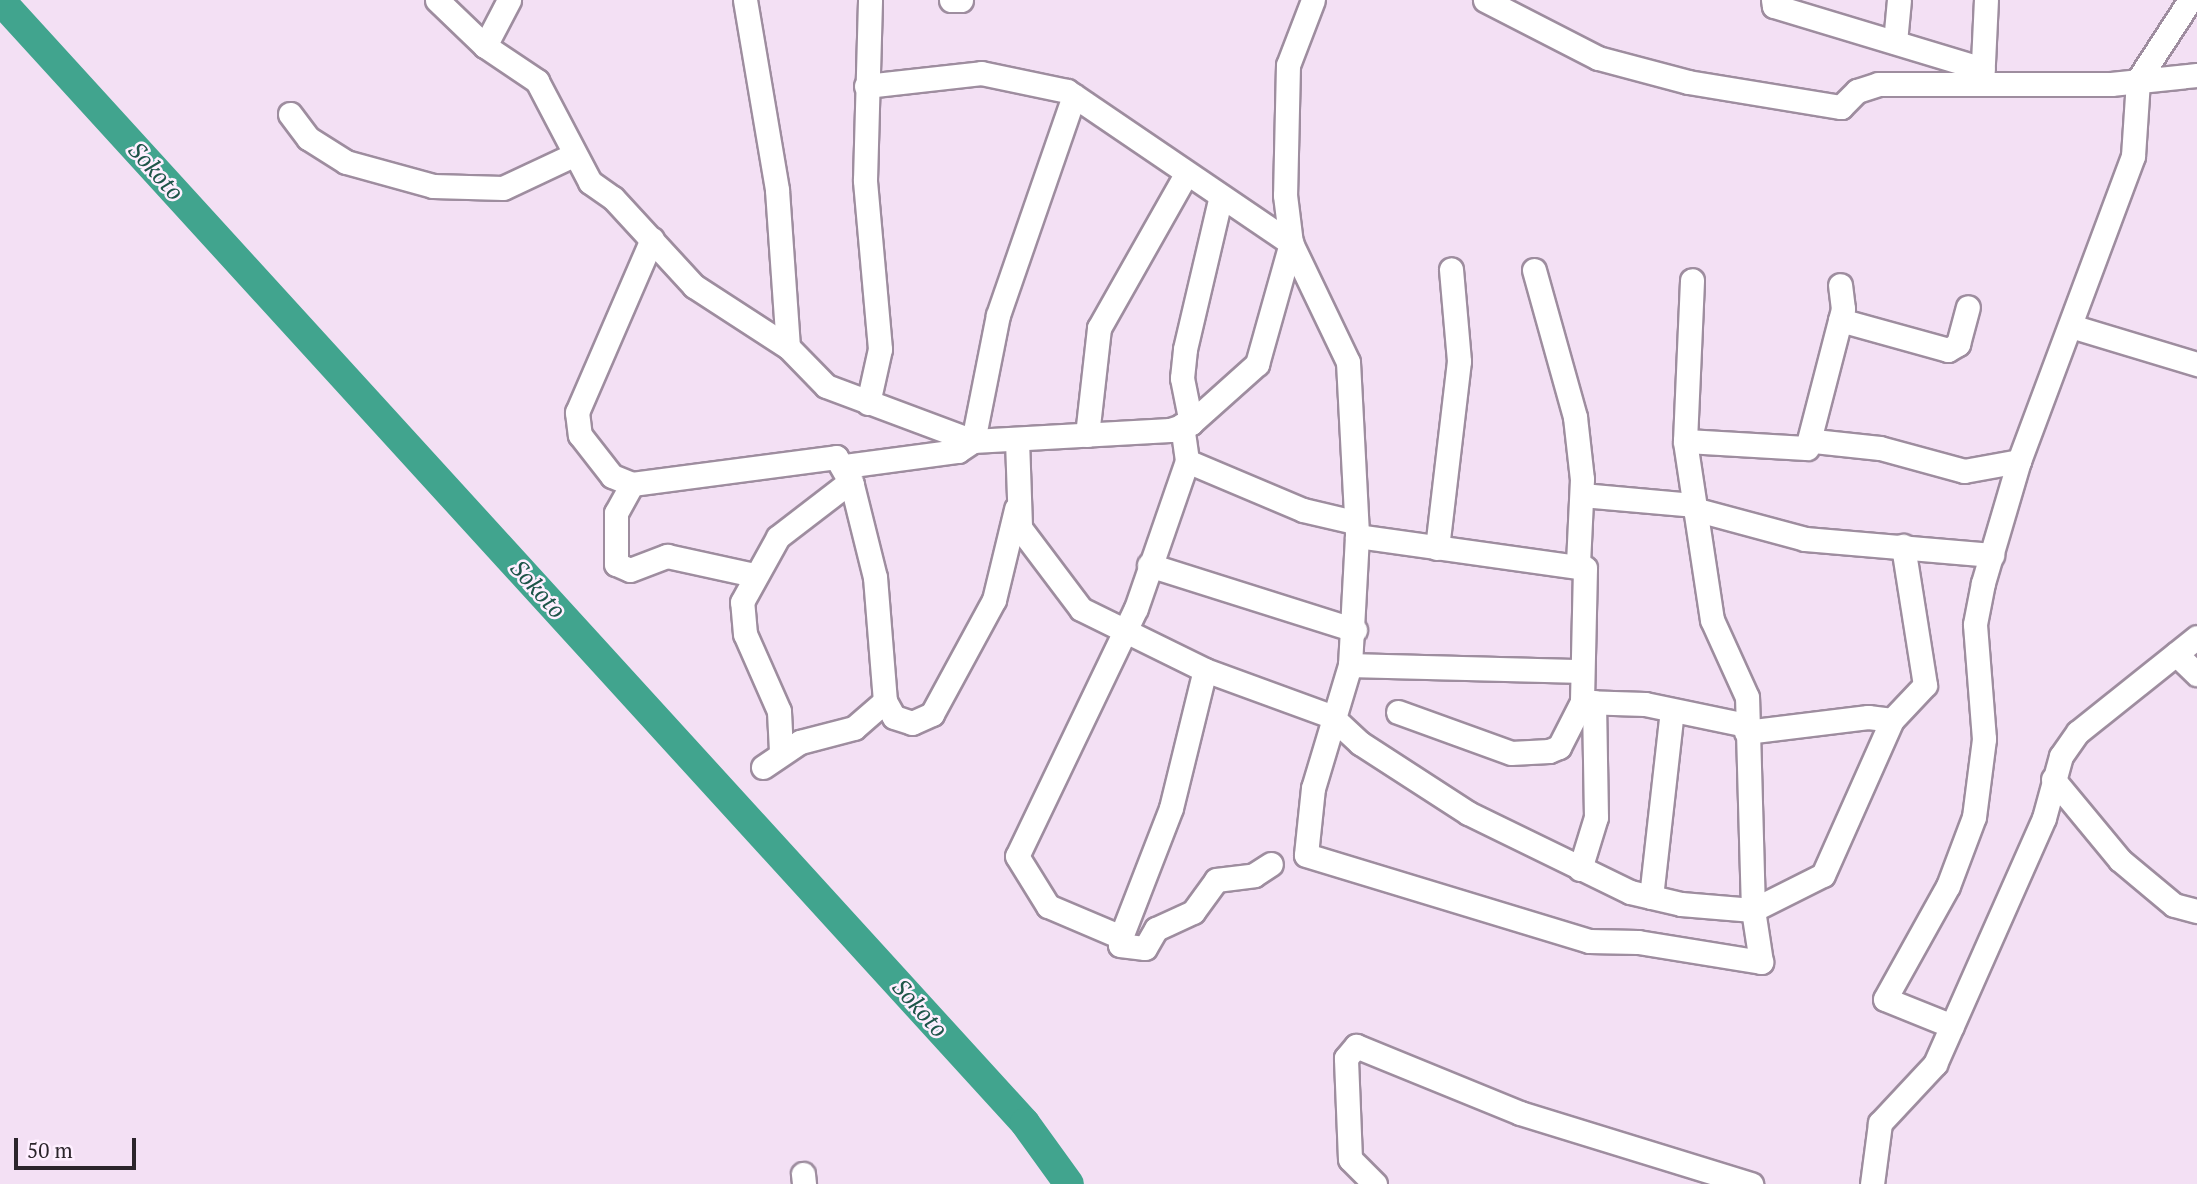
<!DOCTYPE html>
<html>
<head>
<meta charset="utf-8">
<style>
  body { margin:0 }
  #map { position:relative; width:2197px; height:1184px; overflow:hidden; background:#f3e0f4; font-family:"PT Serif",serif }
  div>[style] { position:absolute }
  .river>* { height:30px; margin:-15px; padding:0 15px; transform-origin:15px; border-radius:15px; background:#41a48e }
  .roads { filter:drop-shadow(2px 0 #9e8d9f) drop-shadow(-2px 0 #9e8d9f) drop-shadow(0 2px #9e8d9f) drop-shadow(0 -2px #9e8d9f) }
  .minor>* { height:23px; margin:-11.5px; padding:0 11.5px; transform-origin:11.5px; border-radius:11.5px; background:#fff }
  span { translate:-50% -50%; white-space:nowrap; text-align:center; line-height:1.15; -webkit-text-stroke:5px #feefff; paint-order:stroke }
  .water-label { font-size:24px; color:#1e5549; font-style:italic }
  .scale { position:absolute; left:14px; top:1138px; width:122px; height:32px; box-sizing:border-box; border:4px solid #2b242b; border-top:0; padding-left:9px; font-size:21px; line-height:24px; white-space:nowrap; color:#2b242b; -webkit-text-stroke:5px #feefff; paint-order:stroke }
</style>
</head>
<body>
<div id="map">
  <div class="river">
    <i style="left:0;top:0;width:1520px;rotate:47.61deg"></i>
    <i style="left:1025px;top:1123px;width:75px;rotate:54.2deg"></i>
  </div>
  <div class="roads">
    <div class="minor">
      <i style="left:437px;top:0;width:66px;rotate:43.8deg"></i>
      <i style="left:485px;top:46px;width:63px;rotate:33.9deg"></i>
      <i style="left:537px;top:81px;width:114px;rotate:62.3deg"></i>
      <i style="left:590px;top:182px;width:28px;rotate:35deg"></i>
      <i style="left:613px;top:198px;width:120px;rotate:47.4deg"></i>
      <i style="left:694px;top:286px;width:112px;rotate:33deg"></i>
      <i style="left:788px;top:347px;width:54px;rotate:45.7deg"></i>
      <i style="left:826px;top:386px;width:157px;rotate:20.5deg"></i>
      <i style="left:973px;top:441px;width:197px;rotate:-3.2deg"></i>
      <i style="left:1170px;top:430px;width:22px;rotate:-18deg"></i>
      <i style="left:1191px;top:423px;width:89px;rotate:-41.8deg"></i>
      <i style="left:1257px;top:364px;width:126px;rotate:-74.3deg"></i>
      <i style="left:745px;top:0;width:193px;rotate:80.4deg"></i>
      <i style="left:777px;top:190px;width:157px;rotate:86deg"></i>
      <i style="left:951px;top:0;width:10px"></i>
      <i style="left:1313px;top:0;width:70px;rotate:111deg"></i>
      <i style="left:1288px;top:65px;width:130px;rotate:91.3deg"></i>
      <i style="left:1285px;top:195px;width:48px;rotate:82.9deg"></i>
      <i style="left:1291px;top:243px;width:132px;rotate:64.4deg"></i>
      <i style="left:1348px;top:362px;width:174px;rotate:87deg"></i>
      <i style="left:1357px;top:536px;width:129px;rotate:93.1deg"></i>
      <i style="left:1350px;top:665px;width:128px;rotate:106.7deg"></i>
      <i style="left:1313px;top:788px;width:67px;rotate:96deg"></i>
      <i style="left:1306px;top:855px;width:296px;rotate:16.9deg"></i>
      <i style="left:1589px;top:941px;width:49px;rotate:1.2deg"></i>
      <i style="left:1638px;top:942px;width:125px;rotate:9.2deg"></i>
      <i style="left:1761px;top:962px;width:53px;rotate:-98.7deg"></i>
      <i style="left:1753px;top:910px;width:213px;rotate:-91.6deg"></i>
      <i style="left:1747px;top:697px;width:85px;rotate:-114.4deg"></i>
      <i style="left:1712px;top:620px;width:181px;rotate:-98.6deg"></i>
      <i style="left:1685px;top:441px;width:161px;rotate:-87.5deg"></i>
      <i style="left:1485px;top:0;width:127px;rotate:27.2deg"></i>
      <i style="left:1598px;top:58px;width:93px;rotate:14.9deg"></i>
      <i style="left:1688px;top:82px;width:155px;rotate:9.3deg"></i>
      <i style="left:1841px;top:107px;width:23px;rotate:-45deg"></i>
      <i style="left:1857px;top:91px;width:22px;rotate:-18deg"></i>
      <i style="left:1878px;top:84px;width:233px"></i>
      <i style="left:2111px;top:84px;width:86px;rotate:-6deg"></i>
      <i style="left:1773px;top:0;width:6px;rotate:81deg"></i>
      <i style="left:1774px;top:6px;width:218px;rotate:16.8deg"></i>
      <i style="left:1895px;top:42px;width:42px;rotate:-84.6deg"></i>
      <i style="left:485px;top:46px;width:52px;rotate:-62.4deg"></i>
      <i style="left:1982px;top:84px;width:84px;rotate:-87.3deg"></i>
      <i style="left:866px;top:86px;width:116px;rotate:-6.4deg"></i>
      <i style="left:981px;top:73px;width:88px;rotate:11.8deg"></i>
      <i style="left:1067px;top:91px;width:271px;rotate:34.2deg"></i>
      <i style="left:290px;top:114px;width:30px;rotate:53deg"></i>
      <i style="left:308px;top:138px;width:45px;rotate:32.3deg"></i>
      <i style="left:346px;top:162px;width:90px;rotate:15.4deg"></i>
      <i style="left:433px;top:186px;width:70px;rotate:1.6deg"></i>
      <i style="left:503px;top:188px;width:75px;rotate:-25.2deg"></i>
      <i style="left:652px;top:239px;width:189px;rotate:113.4deg"></i>
      <i style="left:577px;top:412px;width:23px;rotate:83deg"></i>
      <i style="left:580px;top:435px;width:52px;rotate:52deg"></i>
      <i style="left:612px;top:476px;width:22px;rotate:22deg"></i>
      <i style="left:632px;top:484px;width:206px;rotate:-7.5deg"></i>
      <i style="left:836px;top:457px;width:32px;rotate:60deg"></i>
      <i style="left:852px;top:485px;width:95px;rotate:76deg"></i>
      <i style="left:875px;top:577px;width:124px;rotate:85.4deg"></i>
      <i style="left:885px;top:701px;width:18px;rotate:61deg"></i>
      <i style="left:894px;top:717px;width:19px;rotate:18deg"></i>
      <i style="left:912px;top:723px;width:22px;rotate:-24deg"></i>
      <i style="left:932px;top:714px;width:130px;rotate:-61.5deg"></i>
      <i style="left:994px;top:600px;width:94px;rotate:-76.4deg"></i>
      <i style="left:1534px;top:270px;width:153px;rotate:74.4deg"></i>
      <i style="left:1575px;top:417px;width:62px;rotate:83.6deg"></i>
      <i style="left:1582px;top:479px;width:86px;rotate:92.7deg"></i>
      <i style="left:1840px;top:320px;width:112px;rotate:15.5deg"></i>
      <i style="left:1948px;top:350px;width:12px;rotate:-31deg"></i>
      <i style="left:1958px;top:344px;width:38px;rotate:-75deg"></i>
      <i style="left:2071px;top:326px;width:132px;rotate:16.8deg"></i>
      <i style="left:868px;top:403px;width:55px;rotate:-77.5deg"></i>
      <i style="left:880px;top:349px;width:170px;rotate:-95.1deg"></i>
      <i style="left:865px;top:180px;width:180px;rotate:-88.4deg"></i>
      <i style="left:1191px;top:423px;width:46px;rotate:-101.3deg"></i>
      <i style="left:1182px;top:378px;width:29px;rotate:-84deg"></i>
      <i style="left:1185px;top:349px;width:153px;rotate:-76.8deg"></i>
      <i style="left:1182px;top:425px;width:36px;rotate:82deg"></i>
      <i style="left:1187px;top:461px;width:156px;rotate:109.1deg"></i>
      <i style="left:1136px;top:608px;width:275px;rotate:115.6deg"></i>
      <i style="left:1017px;top:856px;width:59px;rotate:58.2deg"></i>
      <i style="left:1048px;top:906px;width:79px;rotate:23deg"></i>
      <i style="left:1121px;top:937px;width:138px;rotate:-68.8deg"></i>
      <i style="left:1171px;top:808px;width:142px;rotate:-76.2deg"></i>
      <i style="left:1087px;top:435px;width:108px;rotate:-83.6deg"></i>
      <i style="left:1099px;top:328px;width:177px;rotate:-60.5deg"></i>
      <i style="left:1017px;top:440px;width:88px;rotate:88deg"></i>
      <i style="left:1020px;top:528px;width:101px;rotate:53deg"></i>
      <i style="left:1081px;top:609px;width:138px;rotate:26.2deg"></i>
      <i style="left:1205px;top:670px;width:134px;rotate:20.1deg"></i>
      <i style="left:1331px;top:716px;width:40px;rotate:43deg"></i>
      <i style="left:1360px;top:743px;width:129px;rotate:32.9deg"></i>
      <i style="left:1468px;top:813px;width:180px;rotate:26deg"></i>
      <i style="left:1630px;top:892px;width:52px;rotate:13.2deg"></i>
      <i style="left:1681px;top:904px;width:72px;rotate:4.8deg"></i>
      <i style="left:1753px;top:910px;width:78px;rotate:-26.6deg"></i>
      <i style="left:1823px;top:875px;width:170px;rotate:-66deg"></i>
      <i style="left:1892px;top:720px;width:48px;rotate:-46.7deg"></i>
      <i style="left:1925px;top:685px;width:141px;rotate:-99deg"></i>
      <i style="left:1685px;top:441px;width:122px;rotate:3.3deg"></i>
      <i style="left:1807px;top:448px;width:144px;rotate:-75.5deg"></i>
      <i style="left:1843px;top:309px;width:24px;rotate:-97deg"></i>
      <i style="left:1814px;top:441px;width:66px;rotate:6.1deg"></i>
      <i style="left:1880px;top:448px;width:87px;rotate:15.3deg"></i>
      <i style="left:1964px;top:471px;width:56px;rotate:-10.3deg"></i>
      <i style="left:1187px;top:461px;width:126px;rotate:22.9deg"></i>
      <i style="left:1303px;top:510px;width:52px;rotate:13.2deg"></i>
      <i style="left:845px;top:466px;width:114px;rotate:-7.6deg"></i>
      <i style="left:958px;top:451px;width:18px;rotate:-34deg"></i>
      <i style="left:973px;top:441px;width:128px;rotate:-78.8deg"></i>
      <i style="left:998px;top:315px;width:232px;rotate:-70.9deg"></i>
      <i style="left:632px;top:484px;width:33px;rotate:119deg"></i>
      <i style="left:616px;top:513px;width:51px;rotate:90deg"></i>
      <i style="left:616px;top:564px;width:15px;rotate:23deg"></i>
      <i style="left:630px;top:570px;width:40px;rotate:-21deg"></i>
      <i style="left:667px;top:556px;width:89px;rotate:12.3deg"></i>
      <i style="left:1582px;top:495px;width:111px;rotate:5.1deg"></i>
      <i style="left:1694px;top:509px;width:115px;rotate:15.1deg"></i>
      <i style="left:1805px;top:539px;width:188px;rotate:4.9deg"></i>
      <i style="left:1357px;top:536px;width:230px;rotate:8deg"></i>
      <i style="left:1585px;top:568px;width:134px;rotate:91.3deg"></i>
      <i style="left:1582px;top:702px;width:63px;rotate:1.8deg"></i>
      <i style="left:1645px;top:704px;width:103px;rotate:11.7deg"></i>
      <i style="left:1437px;top:548px;width:188px;rotate:-83.3deg"></i>
      <i style="left:1459px;top:361px;width:92px;rotate:-95deg"></i>
      <i style="left:1149px;top:565px;width:216px;rotate:17.5deg"></i>
      <i style="left:2176px;top:654px;width:29px;rotate:44deg"></i>
      <i style="left:1350px;top:665px;width:232px;rotate:1.5deg"></i>
      <i style="left:1398px;top:712px;width:120px;rotate:19.9deg"></i>
      <i style="left:1511px;top:753px;width:38px;rotate:-3deg"></i>
      <i style="left:1549px;top:751px;width:11px;rotate:-22deg"></i>
      <i style="left:1559px;top:747px;width:51px;rotate:-62.9deg"></i>
      <i style="left:1746px;top:732px;width:123px;rotate:-7deg"></i>
      <i style="left:1868px;top:717px;width:24px;rotate:7deg"></i>
      <i style="left:781px;top:751px;width:40px;rotate:-92.9deg"></i>
      <i style="left:779px;top:711px;width:84px;rotate:-113.8deg"></i>
      <i style="left:745px;top:634px;width:32px;rotate:-95deg"></i>
      <i style="left:742px;top:602px;width:74px;rotate:-61deg"></i>
      <i style="left:778px;top:537px;width:92px;rotate:-37.5deg"></i>
      <i style="left:763px;top:767px;width:45px;rotate:-34deg"></i>
      <i style="left:800px;top:742px;width:56px;rotate:-14.5deg"></i>
      <i style="left:854px;top:728px;width:41px;rotate:-41.1deg"></i>
      <i style="left:2053px;top:779px;width:105px;rotate:50.4deg"></i>
      <i style="left:2120px;top:860px;width:70px;rotate:39.8deg"></i>
      <i style="left:2174px;top:905px;width:24px;rotate:15deg"></i>
      <i style="left:1580px;top:869px;width:54px;rotate:-72.9deg"></i>
      <i style="left:1596px;top:817px;width:115px;rotate:-91deg"></i>
      <i style="left:1651px;top:897px;width:187px;rotate:-83.6deg"></i>
      <i style="left:1121px;top:937px;width:8px;rotate:97deg"></i>
      <i style="left:1120px;top:945px;width:25px;rotate:7deg"></i>
      <i style="left:1145px;top:948px;width:22px;rotate:-60deg"></i>
      <i style="left:1156px;top:929px;width:41px;rotate:-24.7deg"></i>
      <i style="left:1193px;top:912px;width:39px;rotate:-54deg"></i>
      <i style="left:1216px;top:880px;width:38px;rotate:-7deg"></i>
      <i style="left:1254px;top:875px;width:20px;rotate:-33deg"></i>
      <i style="left:1952px;top:1026px;width:72px;rotate:-158.1deg"></i>
      <i style="left:1885px;top:999px;width:129px;rotate:-60.9deg"></i>
      <i style="left:1948px;top:886px;width:74px;rotate:-69.4deg"></i>
      <i style="left:1974px;top:817px;width:79px;rotate:-82.7deg"></i>
      <i style="left:1984px;top:739px;width:115px;rotate:-94.5deg"></i>
      <i style="left:1975px;top:624px;width:42px;rotate:-79deg"></i>
      <i style="left:1983px;top:583px;width:127px;rotate:-73.6deg"></i>
      <i style="left:2019px;top:461px;width:326px;rotate:-69.5deg"></i>
      <i style="left:2133px;top:156px;width:76px;rotate:-86.2deg"></i>
      <i style="left:2138px;top:80px;width:95px;rotate:-57deg"></i>
      <i style="left:803px;top:1174px;width:10px;rotate:84deg"></i>
      <i style="left:1375px;top:1184px;width:35px;rotate:-135deg"></i>
      <i style="left:1350px;top:1159px;width:101px;rotate:-92.3deg"></i>
      <i style="left:1346px;top:1058px;width:16px;rotate:-50deg"></i>
      <i style="left:1356px;top:1046px;width:177px;rotate:22.2deg"></i>
      <i style="left:1520px;top:1113px;width:242px;rotate:17.1deg"></i>
      <i style="left:1872px;top:1184px;width:62px;rotate:-82.5deg"></i>
      <i style="left:1880px;top:1123px;width:81px;rotate:-47deg"></i>
      <i style="left:1935px;top:1064px;width:269px;rotate:-66.1deg"></i>
      <i style="left:2044px;top:818px;width:64px;rotate:-74.7deg"></i>
      <i style="left:2061px;top:756px;width:29px;rotate:-55deg"></i>
      <i style="left:2078px;top:732px;width:152px;rotate:-38.6deg"></i>
    </div>
  </div>
  <div class="water-label">
    <span style="left:156px;top:171px;rotate:48deg">Sokoto</span>
    <span style="left:538px;top:589px;rotate:48deg">Sokoto</span>
    <span style="left:920px;top:1008px;rotate:48deg">Sokoto</span>
  </div>
  <div class="scale">50 m</div>
</div>
</body>
</html>
